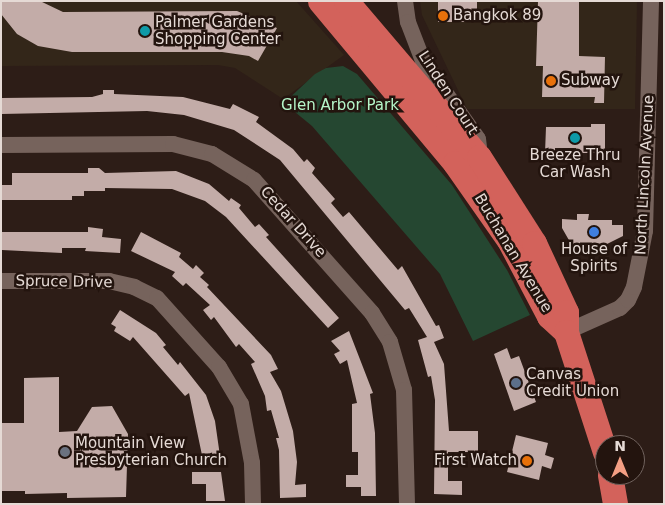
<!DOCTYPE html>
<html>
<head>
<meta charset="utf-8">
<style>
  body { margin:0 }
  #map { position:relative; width:665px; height:505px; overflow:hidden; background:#2d1d17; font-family:"DejaVu Sans",sans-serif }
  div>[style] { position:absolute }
  .commercial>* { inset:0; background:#332619 }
  .green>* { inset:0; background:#254731 }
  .building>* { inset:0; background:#c3aca8; transform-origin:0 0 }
  .minor>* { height:16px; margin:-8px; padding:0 8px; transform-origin:8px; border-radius:8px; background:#76635c }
  .highway>* { height:25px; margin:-12.5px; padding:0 12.5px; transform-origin:12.5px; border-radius:12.5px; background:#d3625b }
  .dots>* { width:14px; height:14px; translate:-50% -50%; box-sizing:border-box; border:2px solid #23140e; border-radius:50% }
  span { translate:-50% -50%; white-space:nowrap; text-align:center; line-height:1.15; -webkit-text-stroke:5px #23140e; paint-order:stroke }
  .poi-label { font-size:15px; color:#e5dad5 }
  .left { translate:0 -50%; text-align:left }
  .right { translate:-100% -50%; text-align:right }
  .street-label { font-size:15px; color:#e5dad5 }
  .park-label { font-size:15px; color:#b5f6c9 }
  .frame { position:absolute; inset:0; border:2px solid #e5dad5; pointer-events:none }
  .north { position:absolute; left:595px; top:435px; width:50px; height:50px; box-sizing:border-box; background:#23140e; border:1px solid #71635e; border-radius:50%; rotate:0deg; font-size:14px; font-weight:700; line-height:20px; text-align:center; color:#e5dad5 }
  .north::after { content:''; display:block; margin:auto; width:18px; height:22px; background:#f39f84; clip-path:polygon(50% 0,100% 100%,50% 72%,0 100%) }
</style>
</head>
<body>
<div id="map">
  <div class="commercial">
    <i style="clip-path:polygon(1px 1px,296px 1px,344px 55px,283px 99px,235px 68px,218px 65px,1px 66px)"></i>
    <i style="clip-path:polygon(420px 1px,637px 1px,635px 109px,467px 109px,422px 15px)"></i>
  </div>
  <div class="green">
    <i style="clip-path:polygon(343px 66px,357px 74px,452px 185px,507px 270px,530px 315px,473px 341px,440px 274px,312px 126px,284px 103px,315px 74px,326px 68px)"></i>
  </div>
  <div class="building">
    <i style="clip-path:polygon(1px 1px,40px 1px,63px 12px,237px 11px,277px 28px,258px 61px,249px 56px,222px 52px,72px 52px,38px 46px,17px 34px,1px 14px)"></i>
    <i style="left:438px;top:1px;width:39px;height:21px"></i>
    <i style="clip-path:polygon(538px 1px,579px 1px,579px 56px,605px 57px,604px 103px,594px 103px,595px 97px,542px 97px,543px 66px,536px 66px)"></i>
    <i style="clip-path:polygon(103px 90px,114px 90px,114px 94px,183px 97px,230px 109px,233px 104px,259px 117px,256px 122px,293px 149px,304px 162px,307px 159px,315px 168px,312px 173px,335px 199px,331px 203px,343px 217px,349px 212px,398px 270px,402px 266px,436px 326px,439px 325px,444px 338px,434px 342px,444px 364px,449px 431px,478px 431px,478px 452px,448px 452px,448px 481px,462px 481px,462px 495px,434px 494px,435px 400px,431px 376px,428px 377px,418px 340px,427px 337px,409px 308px,405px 310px,280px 160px,234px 130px,184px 115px,147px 111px,1px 114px,1px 98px,92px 97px,103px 94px)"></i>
    <i style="clip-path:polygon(591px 124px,605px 124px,605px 153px,576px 153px,576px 148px,555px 148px,555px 153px,545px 153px,546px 127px,591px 127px)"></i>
    <i style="clip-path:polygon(88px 168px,99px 168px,105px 173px,176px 171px,209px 184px,229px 201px,231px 198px,241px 205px,239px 208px,255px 227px,259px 224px,269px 235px,266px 237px,339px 318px,328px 328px,226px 217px,205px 201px,172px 189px,105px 188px,105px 191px,84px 191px,84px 196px,72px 196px,72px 200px,2px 200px,1px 185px,12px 185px,12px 173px,88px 173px)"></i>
    <i style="clip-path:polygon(577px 214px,589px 214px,588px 220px,612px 220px,612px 225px,623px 225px,623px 236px,599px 248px,574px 249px,562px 228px,562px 219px,577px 220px)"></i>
    <i style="clip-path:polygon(88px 227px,103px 229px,102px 237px,121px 239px,120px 253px,85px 251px,86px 248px,62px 248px,62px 253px,2px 250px,1px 232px,88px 232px)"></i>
    <i style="clip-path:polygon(141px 232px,181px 253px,179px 257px,193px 269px,196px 265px,204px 273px,200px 277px,209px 285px,207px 287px,271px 355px,278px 369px,270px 372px,281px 391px,293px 431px,297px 462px,295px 485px,306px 484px,306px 497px,280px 498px,279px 450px,276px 438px,279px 438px,271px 410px,267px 411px,265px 396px,251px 364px,255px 362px,239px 344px,236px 347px,214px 317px,211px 320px,203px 310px,210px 305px,186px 283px,183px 286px,172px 276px,175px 272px,131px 251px)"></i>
    <i style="clip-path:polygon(120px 310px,156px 333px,166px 345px,163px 347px,178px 365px,180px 362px,206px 395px,215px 421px,220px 456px,203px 460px,189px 393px,185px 396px,133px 337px,130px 341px,114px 331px,116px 327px,111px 324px)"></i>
    <i style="clip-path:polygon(349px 331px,373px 393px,370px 394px,375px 433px,376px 496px,361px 496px,361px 487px,346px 487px,346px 475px,358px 475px,358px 452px,352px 452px,352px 404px,357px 403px,347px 360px,340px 364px,334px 354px,340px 351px,331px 341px)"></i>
    <i style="clip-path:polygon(507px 348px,511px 359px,519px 356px,536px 402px,514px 411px,494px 354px)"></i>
    <i style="clip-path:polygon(59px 377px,59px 432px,77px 431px,92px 407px,112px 406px,128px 434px,126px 497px,67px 498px,67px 493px,25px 494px,25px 491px,1px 491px,1px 423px,24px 423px,24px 378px)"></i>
    <i style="clip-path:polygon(516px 435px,548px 443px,545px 455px,554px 458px,551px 469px,542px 466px,539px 480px,507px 472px)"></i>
    <i style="clip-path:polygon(192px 472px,221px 472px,225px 501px,206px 501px,206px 484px,192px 484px)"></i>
  </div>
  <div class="minor">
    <i style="left:405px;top:1px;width:21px;rotate:82deg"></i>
    <i style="left:408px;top:22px;width:42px;rotate:69deg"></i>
    <i style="left:423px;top:61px;width:95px;rotate:54.8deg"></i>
    <i style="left:478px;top:139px;width:8px;rotate:83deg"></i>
    <i style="left:1px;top:145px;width:172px;rotate:-0.3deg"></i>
    <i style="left:173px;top:144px;width:40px;rotate:14.4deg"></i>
    <i style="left:212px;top:154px;width:49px;rotate:31.8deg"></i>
    <i style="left:254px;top:180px;width:178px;rotate:48.4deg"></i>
    <i style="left:372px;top:313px;width:34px;rotate:58deg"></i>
    <i style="left:390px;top:342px;width:50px;rotate:73.7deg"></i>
    <i style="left:404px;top:390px;width:114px;rotate:88.5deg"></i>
    <i style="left:1px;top:281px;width:108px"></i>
    <i style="left:109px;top:281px;width:26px;rotate:13deg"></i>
    <i style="left:134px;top:287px;width:25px;rotate:26deg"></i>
    <i style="left:157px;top:298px;width:93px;rotate:48.1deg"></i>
    <i style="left:219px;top:367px;width:43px;rotate:59.3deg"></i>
    <i style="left:241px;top:404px;width:60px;rotate:79.4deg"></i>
    <i style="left:252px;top:463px;width:41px;rotate:88.6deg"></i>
    <i style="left:566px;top:332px;width:59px;rotate:-24deg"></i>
    <i style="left:620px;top:308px;width:11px;rotate:-45deg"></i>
    <i style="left:628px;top:300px;width:14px;rotate:-65deg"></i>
    <i style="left:634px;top:287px;width:57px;rotate:-78.9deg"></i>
    <i style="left:645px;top:231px;width:230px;rotate:-88.5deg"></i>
  </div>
  <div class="highway">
    <i style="left:320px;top:1px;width:211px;rotate:50.2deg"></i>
    <i style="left:455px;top:163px;width:94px;rotate:55deg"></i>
    <i style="left:509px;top:240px;width:86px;rotate:62.2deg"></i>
    <i style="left:549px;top:316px;width:23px;rotate:43deg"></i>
    <i style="left:346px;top:1px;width:205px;rotate:49.6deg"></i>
    <i style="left:479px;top:157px;width:102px;rotate:57.4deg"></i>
    <i style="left:534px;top:243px;width:76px;rotate:65.1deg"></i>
    <i style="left:566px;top:312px;width:20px;rotate:90deg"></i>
    <i style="left:566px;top:332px;width:126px;rotate:72deg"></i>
    <i style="left:610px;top:475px;width:29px;rotate:80deg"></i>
  </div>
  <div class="dots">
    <i style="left:443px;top:16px;background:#e8710a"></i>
    <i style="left:145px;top:31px;background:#0f9aa8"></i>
    <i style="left:551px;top:81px;background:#e8710a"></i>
    <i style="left:575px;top:138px;background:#0f9aa8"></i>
    <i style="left:594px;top:232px;background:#3f7fe0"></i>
    <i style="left:516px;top:383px;background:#5c6f8a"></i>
    <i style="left:65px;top:452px;background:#6b7280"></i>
    <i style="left:527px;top:461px;background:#e8710a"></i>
  </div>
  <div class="poi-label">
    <span class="left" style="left:453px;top:16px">Bangkok 89</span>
    <span class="left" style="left:155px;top:31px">Palmer Gardens<br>Shopping Center</span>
    <span class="left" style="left:561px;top:81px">Subway</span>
    <span style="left:575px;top:164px">Breeze Thru<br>Car Wash</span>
    <span style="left:594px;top:258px">House of<br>Spirits</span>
    <span class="left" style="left:526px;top:383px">Canvas<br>Credit Union</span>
    <span class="left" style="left:75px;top:452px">Mountain View<br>Presbyterian Church</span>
    <span class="right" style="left:517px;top:461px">First Watch</span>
  </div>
  <div class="street-label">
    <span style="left:448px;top:93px;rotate:57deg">Linden Court</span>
    <span style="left:645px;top:175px;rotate:-87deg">North Lincoln Avenue</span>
    <span style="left:293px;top:222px;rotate:48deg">Cedar Drive</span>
    <span style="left:513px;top:253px;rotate:59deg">Buchanan Avenue</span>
    <span style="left:64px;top:282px;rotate:1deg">Spruce Drive</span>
  </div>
  <div class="park-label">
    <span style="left:340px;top:106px">Glen Arbor Park</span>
  </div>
  <div class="frame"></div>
  <div class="north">N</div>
</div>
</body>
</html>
